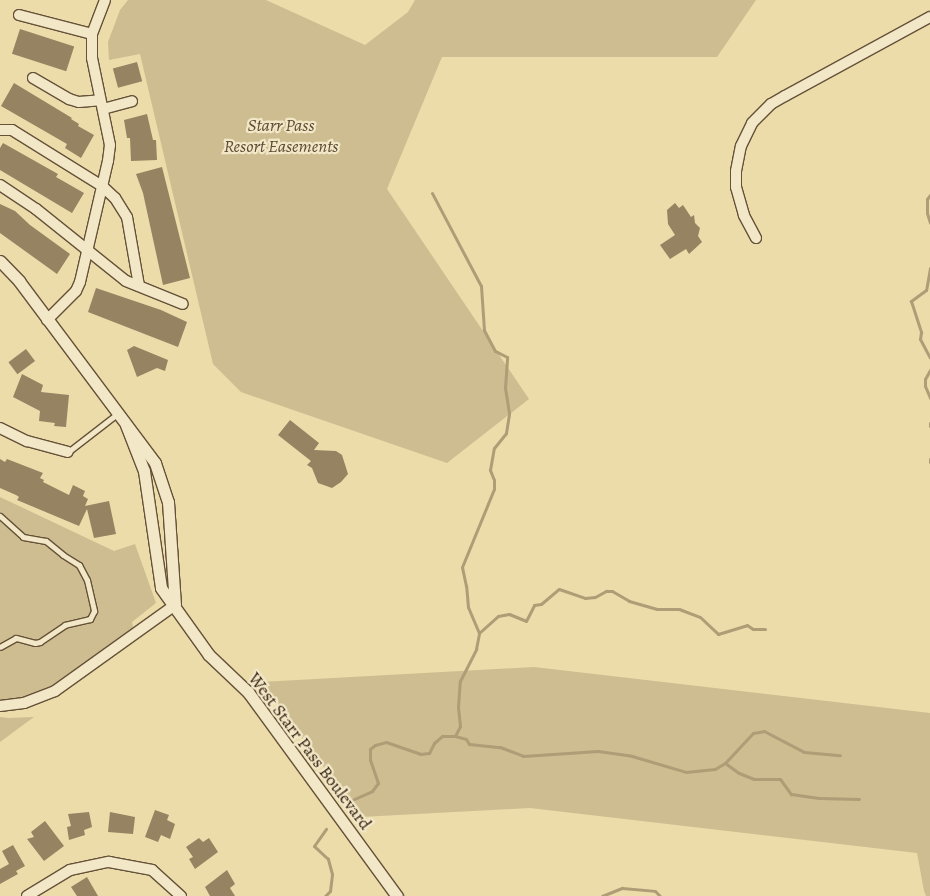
<!DOCTYPE html>
<html>
<head>
<meta charset="utf-8">
<style>
  body { margin:0 }
  #map { position:relative; width:930px; height:896px; overflow:hidden; background:#ebdcaa; font-family:Alegreya,serif }
  div>[style] { position:absolute }
  .green>* { inset:0; background:#cdbd90 }
  .stream>* { height:3px; margin:-1.5px; padding:0 1.5px; transform-origin:1.5px; border-radius:1.5px; background:#ae9d76 }
  .building>* { inset:0; background:#958361; transform-origin:0 0 }
  .roads { filter:drop-shadow(1px 0 #655138) drop-shadow(-1px 0 #655138) drop-shadow(0 1px #655138) drop-shadow(0 -1px #655138) }
  .service>* { height:5px; margin:-2.5px; padding:0 2.5px; transform-origin:2.5px; border-radius:2.5px; background:#f2e8c8 }
  .minor>* { height:10px; margin:-5px; padding:0 5px; transform-origin:5px; border-radius:5px; background:#f2e8c8 }
  .tertiary>* { height:11px; margin:-5.5px; padding:0 5.5px; transform-origin:5.5px; border-radius:5.5px; background:#f2e8c8 }
  span { translate:-50% -50%; white-space:nowrap; text-align:center; line-height:1.15; -webkit-text-stroke:4.5px #f2e8c8; paint-order:stroke }
  .park-label { font-size:18px; color:#5d4a32; font-style:italic }
  .street-label { font-size:18px; color:#382312 }
</style>
</head>
<body>
<div id="map">
  <div class="green">
    <i style="clip-path:polygon(128px 0,266px 0,365px 45px,408px 12px,415px 0,756px 0,717px 57px,442px 57px,387px 189px,529px 399px,447px 463px,241px 392px,213px 364px,140px 54px,109px 60px,108px 42px,120px 10px)"></i>
    <i style="clip-path:polygon(0 497px,114px 551px,135px 544px,156px 603px,132px 622px,134px 634px,57px 690px,0 706px)"></i>
    <i style="clip-path:polygon(534px 667px,930px 713px,930px 896px,926px 896px,924px 891px,917px 853px,530px 808px,361px 817px,261px 682px)"></i>
    <i style="clip-path:polygon(0 717px,9px 718px,34px 717px,0 742px)"></i>
  </div>
  <div class="stream">
    <i style="left:930px;top:195px;width:5px;rotate:127deg"></i>
    <i style="left:927px;top:199px;width:14px;rotate:90deg"></i>
    <i style="left:927px;top:213px;width:10px;rotate:73deg"></i>
    <i style="left:930px;top:268px;width:22px;rotate:100deg"></i>
    <i style="left:926px;top:290px;width:19px;rotate:144deg"></i>
    <i style="left:911px;top:301px;width:33px;rotate:72deg"></i>
    <i style="left:921px;top:332px;width:7px;rotate:98deg"></i>
    <i style="left:920px;top:339px;width:21px;rotate:62deg"></i>
    <i style="left:930px;top:370px;width:10px;rotate:119deg"></i>
    <i style="left:925px;top:379px;width:7px;rotate:90deg"></i>
    <i style="left:925px;top:386px;width:13px;rotate:67deg"></i>
    <i style="left:930px;top:423px;width:3px;rotate:90deg"></i>
    <i style="left:930px;top:459px;width:3px;rotate:90deg"></i>
    <i style="left:479px;top:633px;width:25px;rotate:-42deg"></i>
    <i style="left:498px;top:616px;width:11px;rotate:-10deg"></i>
    <i style="left:509px;top:614px;width:18px;rotate:22deg"></i>
    <i style="left:526px;top:621px;width:18px;rotate:-63deg"></i>
    <i style="left:534px;top:605px;width:7px;rotate:-8deg"></i>
    <i style="left:541px;top:604px;width:23px;rotate:-40deg"></i>
    <i style="left:559px;top:589px;width:28px;rotate:19deg"></i>
    <i style="left:585px;top:598px;width:10px;rotate:-6deg"></i>
    <i style="left:595px;top:597px;width:13px;rotate:-29deg"></i>
    <i style="left:606px;top:591px;width:6px"></i>
    <i style="left:612px;top:591px;width:20px;rotate:30deg"></i>
    <i style="left:629px;top:601px;width:29px;rotate:16deg"></i>
    <i style="left:657px;top:609px;width:22px"></i>
    <i style="left:679px;top:609px;width:22px;rotate:21deg"></i>
    <i style="left:700px;top:617px;width:25px;rotate:43deg"></i>
    <i style="left:718px;top:634px;width:30px;rotate:-17deg"></i>
    <i style="left:747px;top:625px;width:7px;rotate:34deg"></i>
    <i style="left:753px;top:629px;width:12px"></i>
    <i style="left:455px;top:736px;width:11px;rotate:15deg"></i>
    <i style="left:466px;top:739px;width:6px;rotate:59deg"></i>
    <i style="left:469px;top:744px;width:31px;rotate:6deg"></i>
    <i style="left:500px;top:747px;width:25px;rotate:21deg"></i>
    <i style="left:523px;top:756px;width:75px;rotate:-3.8deg"></i>
    <i style="left:598px;top:751px;width:34px;rotate:8deg"></i>
    <i style="left:632px;top:756px;width:56px;rotate:16.5deg"></i>
    <i style="left:686px;top:772px;width:29px;rotate:-6deg"></i>
    <i style="left:715px;top:769px;width:12px;rotate:-31deg"></i>
    <i style="left:725px;top:763px;width:17px;rotate:36deg"></i>
    <i style="left:739px;top:773px;width:16px;rotate:22deg"></i>
    <i style="left:754px;top:779px;width:26px"></i>
    <i style="left:780px;top:779px;width:19px;rotate:54deg"></i>
    <i style="left:791px;top:794px;width:28px;rotate:8deg"></i>
    <i style="left:819px;top:798px;width:40px;rotate:1.4deg"></i>
    <i style="left:725px;top:763px;width:41px;rotate:-47deg"></i>
    <i style="left:753px;top:733px;width:11px;rotate:-10deg"></i>
    <i style="left:764px;top:731px;width:45px;rotate:27.7deg"></i>
    <i style="left:804px;top:752px;width:36px;rotate:5deg"></i>
    <i style="left:347px;top:808px;width:9px;rotate:-58deg"></i>
    <i style="left:352px;top:800px;width:22px;rotate:-24deg"></i>
    <i style="left:372px;top:791px;width:10px;rotate:-53deg"></i>
    <i style="left:378px;top:783px;width:24px;rotate:-109deg"></i>
    <i style="left:370px;top:760px;width:11px;rotate:-90deg"></i>
    <i style="left:370px;top:749px;width:6px;rotate:-39deg"></i>
    <i style="left:375px;top:745px;width:11px;rotate:-15deg"></i>
    <i style="left:386px;top:742px;width:36px;rotate:19deg"></i>
    <i style="left:420px;top:754px;width:9px;rotate:-6deg"></i>
    <i style="left:429px;top:753px;width:11px;rotate:-63deg"></i>
    <i style="left:434px;top:743px;width:11px;rotate:-41deg"></i>
    <i style="left:442px;top:736px;width:13px"></i>
    <i style="left:455px;top:736px;width:11px;rotate:-63deg"></i>
    <i style="left:460px;top:726px;width:19px;rotate:-96deg"></i>
    <i style="left:458px;top:707px;width:26px;rotate:-86deg"></i>
    <i style="left:460px;top:681px;width:36px;rotate:-63deg"></i>
    <i style="left:476px;top:649px;width:16px;rotate:-79deg"></i>
    <i style="left:479px;top:633px;width:28px;rotate:-113deg"></i>
    <i style="left:468px;top:607px;width:21px;rotate:-95deg"></i>
    <i style="left:466px;top:586px;width:19px;rotate:-102deg"></i>
    <i style="left:462px;top:567px;width:84px;rotate:-67.7deg"></i>
    <i style="left:494px;top:489px;width:9px;rotate:-90deg"></i>
    <i style="left:494px;top:480px;width:11px;rotate:-112deg"></i>
    <i style="left:490px;top:470px;width:22px;rotate:-80deg"></i>
    <i style="left:494px;top:448px;width:19px;rotate:-51deg"></i>
    <i style="left:506px;top:433px;width:20px;rotate:-81deg"></i>
    <i style="left:509px;top:413px;width:25px;rotate:-99deg"></i>
    <i style="left:505px;top:388px;width:31px;rotate:-86deg"></i>
    <i style="left:507px;top:357px;width:13px;rotate:-153deg"></i>
    <i style="left:495px;top:351px;width:24px;rotate:-118deg"></i>
    <i style="left:484px;top:330px;width:44px;rotate:-93.9deg"></i>
    <i style="left:481px;top:286px;width:105px;rotate:-117.8deg"></i>
    <i style="left:325px;top:896px;width:7px;rotate:-45deg"></i>
    <i style="left:330px;top:891px;width:17px;rotate:-83deg"></i>
    <i style="left:332px;top:874px;width:16px;rotate:-105deg"></i>
    <i style="left:328px;top:859px;width:19px;rotate:-137deg"></i>
    <i style="left:314px;top:846px;width:21px;rotate:-55deg"></i>
    <i style="left:602px;top:896px;width:22px;rotate:-22deg"></i>
    <i style="left:622px;top:888px;width:33px;rotate:5deg"></i>
    <i style="left:655px;top:891px;width:7px;rotate:45deg"></i>
  </div>
  <div class="building">
    <i style="left:20px;top:29px;width:57px;height:26px;rotate:18deg"></i>
    <i style="left:137px;top:62px;width:20px;height:25px;rotate:75deg"></i>
    <i style="clip-path:polygon(14px 83px,72px 118px,71px 119px,79px 124px,78px 126px,94px 135px,81px 158px,65px 148px,67px 144px,1px 106px)"></i>
    <i style="clip-path:polygon(147px 114px,153px 140px,156px 140px,157px 160px,131px 161px,130px 138px,127px 138px,124px 120px)"></i>
    <i style="clip-path:polygon(3px 143px,58px 174px,56px 177px,84px 193px,72px 213px,0 170px,0 148px)"></i>
    <i style="clip-path:polygon(162px 167px,190px 278px,163px 285px,143px 193px,136px 174px)"></i>
    <i style="clip-path:polygon(675px 203px,679px 208px,683px 205px,691px 217px,694px 215px,695px 223px,700px 228px,698px 236px,702px 242px,689px 254px,686px 249px,670px 259px,660px 245px,675px 235px,668px 224px,667px 210px)"></i>
    <i style="clip-path:polygon(0 204px,15px 211px,30px 225px,70px 254px,57px 274px,0 233px)"></i>
    <i style="clip-path:polygon(96px 288px,161px 310px,187px 322px,178px 347px,88px 312px)"></i>
    <i style="clip-path:polygon(134px 346px,168px 360px,165px 371px,157px 368px,137px 377px,127px 350px)"></i>
    <i style="left:26px;top:349px;width:15px;height:22px;rotate:53deg"></i>
    <i style="clip-path:polygon(22px 374px,43px 385px,41px 392px,69px 395px,66px 427px,54px 426px,55px 423px,39px 421px,40px 411px,13px 397px)"></i>
    <i style="clip-path:polygon(290px 420px,319px 443px,314px 450px,336px 451px,342px 455px,348px 474px,341px 482px,332px 488px,318px 483px,312px 468px,307px 465px,311px 461px,278px 435px)"></i>
    <i style="clip-path:polygon(0 459px,5px 462px,7px 459px,43px 473px,40px 478px,44px 480px,43px 482px,69px 495px,73px 485px,85px 491px,83px 496px,88px 499px,85px 506px,109px 501px,116px 534px,94px 538px,87px 509px,79px 526px,17px 500px,19px 497px,16px 495px,0 488px)"></i>
    <i style="clip-path:polygon(155px 810px,169px 815px,167px 820px,175px 824px,170px 839px,161px 835px,158px 842px,145px 837px)"></i>
    <i style="clip-path:polygon(89px 812px,92px 827px,84px 830px,85px 835px,69px 840px,67px 827px,71px 826px,68px 814px)"></i>
    <i style="clip-path:polygon(110px 812px,135px 817px,133px 834px,108px 832px)"></i>
    <i style="clip-path:polygon(45px 821px,64px 846px,44px 861px,27px 839px,34px 837px,31px 832px)"></i>
    <i style="clip-path:polygon(199px 838px,203px 842px,209px 838px,218px 852px,195px 869px,189px 859px,193px 857px,186px 847px)"></i>
    <i style="clip-path:polygon(13px 845px,25px 866px,16px 871px,18px 874px,0 884px,0 869px,9px 864px,2px 851px)"></i>
    <i style="clip-path:polygon(227px 870px,235px 884px,230px 888px,235px 896px,210px 896px,205px 887px)"></i>
    <i style="clip-path:polygon(87px 877px,98px 896px,77px 896px,71px 887px)"></i>
  </div>
  <div class="roads">
    <div class="service">
      <i style="left:68px;top:452px;width:62px;rotate:-37.8deg"></i>
      <i style="left:0;top:516px;width:31px;rotate:42deg"></i>
      <i style="left:23px;top:537px;width:23px;rotate:10deg"></i>
      <i style="left:46px;top:541px;width:22px;rotate:39deg"></i>
      <i style="left:63px;top:555px;width:19px;rotate:32deg"></i>
      <i style="left:79px;top:565px;width:17px;rotate:62deg"></i>
      <i style="left:87px;top:580px;width:32px;rotate:77deg"></i>
      <i style="left:94px;top:611px;width:9px;rotate:117deg"></i>
      <i style="left:90px;top:619px;width:26px;rotate:167deg"></i>
      <i style="left:65px;top:625px;width:30px;rotate:146deg"></i>
      <i style="left:40px;top:642px;width:5px;rotate:169deg"></i>
      <i style="left:35px;top:643px;width:20px;rotate:-165deg"></i>
      <i style="left:16px;top:638px;width:18px;rotate:151deg"></i>
    </div>
    <div class="minor">
      <i style="left:19px;top:15px;width:75px;rotate:14.6deg"></i>
      <i style="left:33px;top:78px;width:42px;rotate:30.3deg"></i>
      <i style="left:69px;top:99px;width:10px;rotate:17deg"></i>
      <i style="left:79px;top:102px;width:21px;rotate:-5deg"></i>
      <i style="left:103px;top:109px;width:30px;rotate:-15deg"></i>
      <i style="left:0;top:130px;width:12px"></i>
      <i style="left:12px;top:130px;width:106px;rotate:31.9deg"></i>
      <i style="left:102px;top:186px;width:18px;rotate:43deg"></i>
      <i style="left:115px;top:198px;width:22px;rotate:58deg"></i>
      <i style="left:127px;top:217px;width:70px;rotate:80.1deg"></i>
      <i style="left:0;top:185px;width:43px;rotate:33.7deg"></i>
      <i style="left:36px;top:209px;width:115px;rotate:38.7deg"></i>
      <i style="left:126px;top:281px;width:61px;rotate:22deg"></i>
      <i style="left:756px;top:238px;width:26px;rotate:-118deg"></i>
      <i style="left:744px;top:215px;width:29px;rotate:-106deg"></i>
      <i style="left:736px;top:187px;width:16px;rotate:-90deg"></i>
      <i style="left:736px;top:171px;width:25px;rotate:-79deg"></i>
      <i style="left:741px;top:146px;width:25px;rotate:-64deg"></i>
      <i style="left:752px;top:123px;width:27px;rotate:-45deg"></i>
      <i style="left:771px;top:104px;width:16px;rotate:-30deg"></i>
      <i style="left:785px;top:96px;width:165px;rotate:-28.6deg"></i>
      <i style="left:47px;top:320px;width:41px;rotate:-45deg"></i>
      <i style="left:76px;top:291px;width:10px;rotate:-66deg"></i>
      <i style="left:80px;top:282px;width:124px;rotate:-77deg"></i>
      <i style="left:108px;top:161px;width:16px;rotate:-83deg"></i>
      <i style="left:110px;top:145px;width:89px;rotate:-101.7deg"></i>
      <i style="left:92px;top:58px;width:24px;rotate:-90deg"></i>
      <i style="left:92px;top:34px;width:36px;rotate:-69deg"></i>
      <i style="left:0;top:428px;width:30px;rotate:26deg"></i>
      <i style="left:27px;top:441px;width:42px;rotate:15deg"></i>
      <i style="left:0;top:706px;width:24px;rotate:-7deg"></i>
      <i style="left:24px;top:703px;width:33px;rotate:-21deg"></i>
      <i style="left:55px;top:691px;width:148px;rotate:-35.6deg"></i>
      <i style="left:27px;top:896px;width:50px;rotate:-31.2deg"></i>
      <i style="left:70px;top:870px;width:40px;rotate:-12deg"></i>
      <i style="left:109px;top:862px;width:44px;rotate:10.5deg"></i>
      <i style="left:152px;top:870px;width:39px;rotate:42deg"></i>
    </div>
    <div class="tertiary">
      <i style="left:0;top:261px;width:28px;rotate:46deg"></i>
      <i style="left:19px;top:281px;width:227px;rotate:53.2deg"></i>
      <i style="left:155px;top:463px;width:41px;rotate:71.6deg"></i>
      <i style="left:168px;top:502px;width:103px;rotate:86.1deg"></i>
      <i style="left:126px;top:425px;width:49px;rotate:68.6deg"></i>
      <i style="left:144px;top:471px;width:118px;rotate:81.7deg"></i>
      <i style="left:161px;top:588px;width:82px;rotate:54.4deg"></i>
      <i style="left:209px;top:655px;width:54px;rotate:43.5deg"></i>
      <i style="left:248px;top:692px;width:253px;rotate:53.9deg"></i>
    </div>
  </div>
  <div class="park-label">
    <span style="left:281px;top:136px">Starr Pass<br>Resort Easements</span>
  </div>
  <div class="street-label">
    <span style="left:310px;top:751px;rotate:53deg">West Starr Pass Boulevard</span>
  </div>
</div>
</body>
</html>
